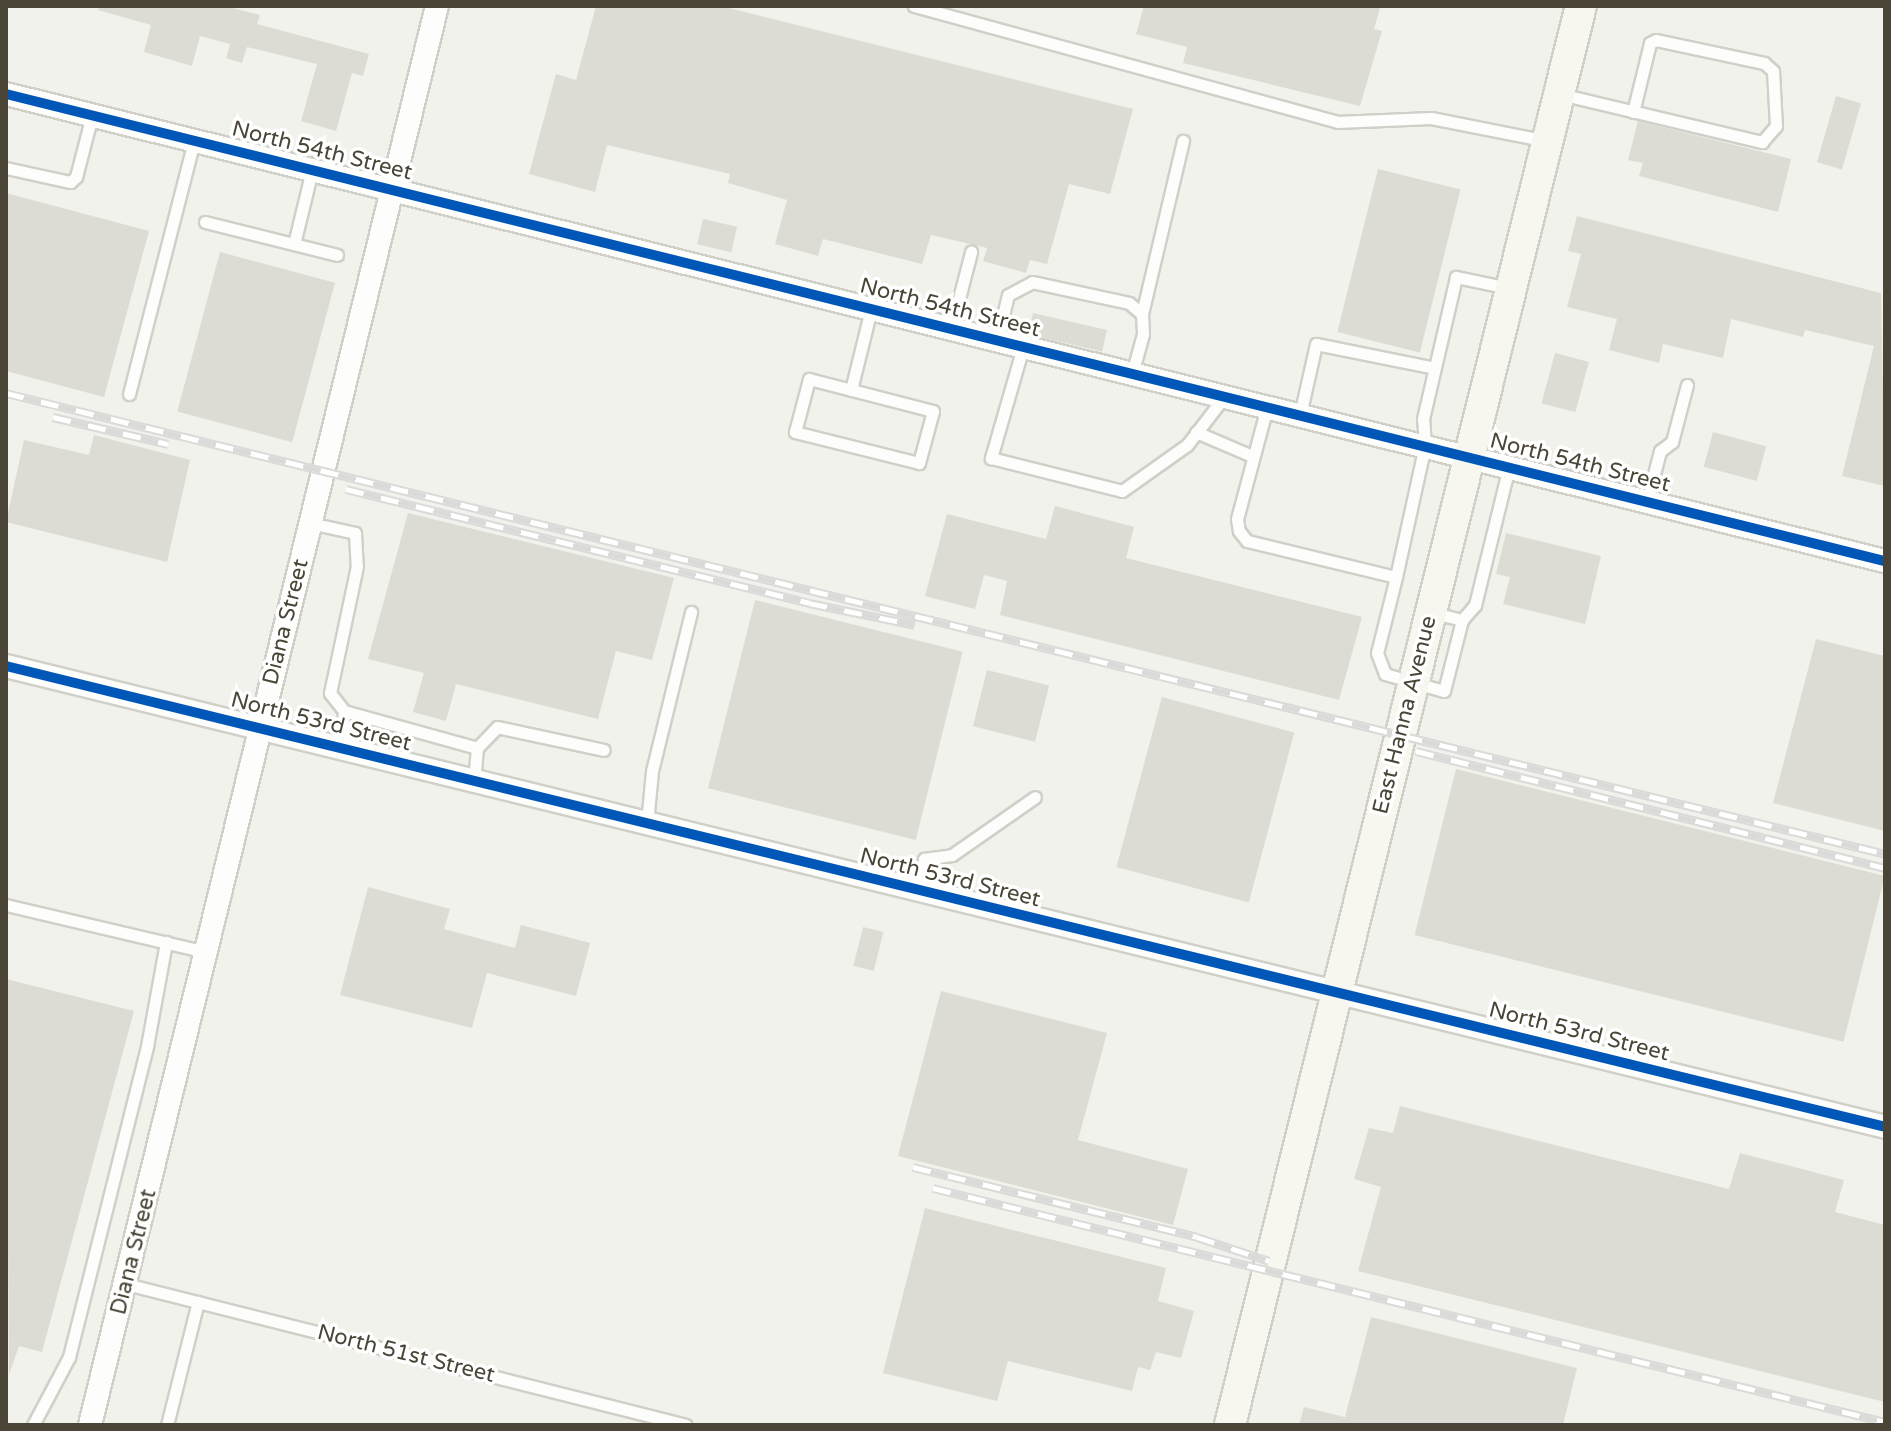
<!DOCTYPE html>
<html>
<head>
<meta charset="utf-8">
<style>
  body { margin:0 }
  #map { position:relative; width:1891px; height:1431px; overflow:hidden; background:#f2f2ec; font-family:"Varela Round",sans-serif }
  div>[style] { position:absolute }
  .building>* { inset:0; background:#dcdbd4; transform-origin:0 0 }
  .roads { filter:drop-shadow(2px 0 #d0d0c9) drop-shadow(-2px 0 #d0d0c9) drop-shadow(0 2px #d0d0c9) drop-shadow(0 -2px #d0d0c9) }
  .lane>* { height:11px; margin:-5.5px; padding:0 5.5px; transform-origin:5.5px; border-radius:5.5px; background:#fdfdfc }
  .street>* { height:22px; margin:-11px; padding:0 11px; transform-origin:11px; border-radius:11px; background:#fdfdfc }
  .secondary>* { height:30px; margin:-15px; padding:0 15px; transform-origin:15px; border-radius:15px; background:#f7f6ef }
  .rail>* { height:9px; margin-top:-4.5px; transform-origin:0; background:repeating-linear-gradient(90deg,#fff 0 18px,#dadad9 0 36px); box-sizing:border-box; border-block:2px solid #dadad9 }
  .cycleway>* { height:10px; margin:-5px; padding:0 5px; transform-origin:5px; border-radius:5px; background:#0057b8 }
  span { translate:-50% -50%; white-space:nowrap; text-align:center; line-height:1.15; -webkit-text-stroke:7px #fff; paint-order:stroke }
  .street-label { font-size:22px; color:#4a4536 }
  .frame { position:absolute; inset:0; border:8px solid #4a4536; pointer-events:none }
</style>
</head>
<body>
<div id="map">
  <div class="building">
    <i style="clip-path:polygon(99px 6px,225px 6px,260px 15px,257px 24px,369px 54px,363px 76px,352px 73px,336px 131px,301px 121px,317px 64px,247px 47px,242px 63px,226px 58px,230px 44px,200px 36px,192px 66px,144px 52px,151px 25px,98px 10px)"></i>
    <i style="clip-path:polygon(596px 6px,721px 6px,1133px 109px,1110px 194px,1069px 184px,1047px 264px,1030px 260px,1026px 273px,983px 261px,987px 248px,931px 235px,922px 264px,823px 239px,818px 256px,775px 244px,787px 200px,728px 183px,730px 174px,607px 145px,595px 192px,529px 174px,556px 74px,576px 80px)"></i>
    <i style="clip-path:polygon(1144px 6px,1372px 6px,1380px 8px,1374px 29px,1382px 31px,1360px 106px,1183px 63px,1187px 47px,1136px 34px)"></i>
    <i style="left:1836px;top:96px;width:26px;height:69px;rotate:16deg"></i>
    <i style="clip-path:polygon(1638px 121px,1791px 159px,1778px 212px,1639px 176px,1643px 163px,1628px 160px)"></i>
    <i style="left:1378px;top:169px;width:85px;height:168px;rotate:14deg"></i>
    <i style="clip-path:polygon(6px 193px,149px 231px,104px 397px,6px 371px)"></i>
    <i style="clip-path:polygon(1577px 216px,1881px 293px,1885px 486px,1842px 476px,1874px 346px,1805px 330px,1803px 337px,1731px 319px,1723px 358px,1663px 344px,1659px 363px,1609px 350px,1617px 319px,1567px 307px,1581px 254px,1568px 251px)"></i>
    <i style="left:703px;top:219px;width:35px;height:26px;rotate:13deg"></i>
    <i style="left:220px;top:252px;width:119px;height:165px;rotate:15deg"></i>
    <i style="left:1033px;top:313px;width:76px;height:22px;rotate:13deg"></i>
    <i style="left:1555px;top:353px;width:35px;height:52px;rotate:15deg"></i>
    <i style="left:1713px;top:432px;width:55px;height:36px;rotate:15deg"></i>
    <i style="clip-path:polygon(94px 435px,190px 460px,167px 562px,6px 522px,24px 440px,89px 455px)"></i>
    <i style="clip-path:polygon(1055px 506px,1134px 527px,1126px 558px,1362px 617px,1339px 700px,1000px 615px,1007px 581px,984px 575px,975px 609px,925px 596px,947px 514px,1046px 539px)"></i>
    <i style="clip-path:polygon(408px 513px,674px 578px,652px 660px,616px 651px,598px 719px,456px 684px,446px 721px,413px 712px,424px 673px,368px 659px)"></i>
    <i style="clip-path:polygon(1506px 533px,1601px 556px,1585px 624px,1503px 604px,1510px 577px,1496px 574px)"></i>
    <i style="left:755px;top:600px;width:214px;height:194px;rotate:14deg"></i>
    <i style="clip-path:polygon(1816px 639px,1885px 656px,1885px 831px,1773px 803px)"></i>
    <i style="left:987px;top:670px;width:64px;height:58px;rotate:14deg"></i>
    <i style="left:1162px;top:697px;width:137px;height:176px;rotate:15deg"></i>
    <i style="left:1456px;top:769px;width:442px;height:171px;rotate:14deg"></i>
    <i style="clip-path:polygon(368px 887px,450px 909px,444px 929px,515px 948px,521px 925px,590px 943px,576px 996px,487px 973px,472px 1028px,340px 995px)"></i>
    <i style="left:863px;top:927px;width:21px;height:40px;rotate:14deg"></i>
    <i style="clip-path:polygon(6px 979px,134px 1011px,42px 1352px,19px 1346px,9px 1375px)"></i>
    <i style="clip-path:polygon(941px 991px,1107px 1033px,1078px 1140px,1188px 1169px,1173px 1225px,898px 1156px)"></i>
    <i style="clip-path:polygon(1400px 1106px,1729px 1189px,1740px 1153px,1844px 1180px,1835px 1212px,1885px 1225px,1885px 1402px,1358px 1271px,1381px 1187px,1354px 1179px,1369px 1128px,1393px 1133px)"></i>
    <i style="clip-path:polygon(925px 1208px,1166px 1268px,1158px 1301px,1194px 1311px,1181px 1358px,1156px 1352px,1150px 1370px,1138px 1367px,1132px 1391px,1008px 1361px,997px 1401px,883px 1373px)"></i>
    <i style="clip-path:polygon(1371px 1317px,1577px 1368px,1563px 1425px,1299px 1425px,1304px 1407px,1345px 1417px)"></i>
  </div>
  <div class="roads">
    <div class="lane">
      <i style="left:914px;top:6px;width:439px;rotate:15.3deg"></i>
      <i style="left:1337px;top:122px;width:94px;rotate:-2.4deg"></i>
      <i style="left:1431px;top:118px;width:118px;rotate:11.2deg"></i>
      <i style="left:1560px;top:94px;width:208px;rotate:13.4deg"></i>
      <i style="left:1762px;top:142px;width:21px;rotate:-49deg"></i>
      <i style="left:1776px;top:126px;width:55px;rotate:-93.1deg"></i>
      <i style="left:1773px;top:71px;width:12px;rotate:-138deg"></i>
      <i style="left:1764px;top:63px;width:110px;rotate:-168deg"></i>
      <i style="left:1656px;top:40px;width:7px;rotate:153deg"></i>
      <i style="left:1650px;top:43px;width:71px;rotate:103.8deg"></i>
      <i style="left:6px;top:168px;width:66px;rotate:12.3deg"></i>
      <i style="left:70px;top:182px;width:8px;rotate:-40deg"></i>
      <i style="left:76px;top:177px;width:64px;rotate:-75.5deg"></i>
      <i style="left:205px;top:222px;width:136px;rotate:14deg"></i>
      <i style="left:294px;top:244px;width:76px;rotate:-76.3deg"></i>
      <i style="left:1142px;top:314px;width:178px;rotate:-76.7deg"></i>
      <i style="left:951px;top:329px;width:80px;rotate:-75.4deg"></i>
      <i style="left:997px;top:340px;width:46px;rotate:-76.3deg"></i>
      <i style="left:1008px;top:295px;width:27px;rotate:-28deg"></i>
      <i style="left:1032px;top:282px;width:99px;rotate:12.2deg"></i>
      <i style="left:1129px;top:303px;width:17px;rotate:40deg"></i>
      <i style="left:1142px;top:314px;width:20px;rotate:87deg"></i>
      <i style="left:1143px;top:334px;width:41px;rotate:105.4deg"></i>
      <i style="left:1023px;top:347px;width:116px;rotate:106.1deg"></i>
      <i style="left:991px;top:458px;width:135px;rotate:14.1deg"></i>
      <i style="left:1122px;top:491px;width:80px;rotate:-35.3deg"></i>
      <i style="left:1187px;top:445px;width:61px;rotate:-52.4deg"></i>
      <i style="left:809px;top:379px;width:128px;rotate:14.5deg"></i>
      <i style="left:933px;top:411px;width:54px;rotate:105.1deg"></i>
      <i style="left:919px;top:463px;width:128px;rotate:-166deg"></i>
      <i style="left:795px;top:432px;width:55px;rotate:-75.2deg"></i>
      <i style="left:851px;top:390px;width:83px;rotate:-76.1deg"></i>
      <i style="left:129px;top:394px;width:262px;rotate:-75.6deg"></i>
      <i style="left:1267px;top:407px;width:116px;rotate:105deg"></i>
      <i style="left:1237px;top:519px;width:12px;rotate:81deg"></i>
      <i style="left:1239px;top:531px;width:13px;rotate:51deg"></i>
      <i style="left:1247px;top:541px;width:153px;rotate:13.6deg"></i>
      <i style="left:1396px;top:577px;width:135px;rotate:-77.6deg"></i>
      <i style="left:1425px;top:445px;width:26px;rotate:-94deg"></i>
      <i style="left:1423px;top:419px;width:146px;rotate:-76.9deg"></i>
      <i style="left:1456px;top:277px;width:54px;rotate:11.7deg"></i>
      <i style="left:1300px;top:415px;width:73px;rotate:-77.3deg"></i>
      <i style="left:1316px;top:344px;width:121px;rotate:11.4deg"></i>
      <i style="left:1196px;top:432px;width:61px;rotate:23.2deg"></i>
      <i style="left:1647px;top:501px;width:52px;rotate:-75.4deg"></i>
      <i style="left:1660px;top:451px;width:15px;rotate:-37deg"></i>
      <i style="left:1672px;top:442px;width:59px;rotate:-75.3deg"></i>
      <i style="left:310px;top:523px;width:46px;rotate:12.5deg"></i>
      <i style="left:355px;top:533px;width:33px;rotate:87deg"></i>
      <i style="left:357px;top:566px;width:130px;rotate:102deg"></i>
      <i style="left:330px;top:693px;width:23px;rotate:52deg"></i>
      <i style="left:344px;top:711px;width:37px;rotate:93deg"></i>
      <i style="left:1396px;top:577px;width:78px;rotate:104deg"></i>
      <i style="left:1377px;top:653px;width:22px;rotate:69deg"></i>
      <i style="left:1385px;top:674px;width:61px;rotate:16.1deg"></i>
      <i style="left:1444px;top:691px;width:73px;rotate:-75.8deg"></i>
      <i style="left:1434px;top:613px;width:29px;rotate:14deg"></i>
      <i style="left:1462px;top:620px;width:20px;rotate:-49deg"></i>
      <i style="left:1475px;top:605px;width:142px;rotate:-76.2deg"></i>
      <i style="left:344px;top:711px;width:138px;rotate:15.5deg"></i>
      <i style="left:477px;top:748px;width:33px;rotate:95deg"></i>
      <i style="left:477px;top:748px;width:29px;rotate:-46deg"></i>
      <i style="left:497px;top:727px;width:109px;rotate:12.1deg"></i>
      <i style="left:647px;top:823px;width:52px;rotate:-84.5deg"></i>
      <i style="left:652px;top:771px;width:164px;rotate:-76.2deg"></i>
      <i style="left:917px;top:890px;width:32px;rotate:-77deg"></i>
      <i style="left:924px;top:859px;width:28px;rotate:-8deg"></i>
      <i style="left:952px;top:855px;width:101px;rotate:-34.9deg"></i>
      <i style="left:6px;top:905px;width:206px;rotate:13.2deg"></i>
      <i style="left:126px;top:1284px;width:577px;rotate:14.13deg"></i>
      <i style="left:33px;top:1425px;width:77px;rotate:-62.1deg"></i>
      <i style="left:69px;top:1357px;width:321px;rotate:-75.9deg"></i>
      <i style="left:147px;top:1046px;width:106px;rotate:-79.6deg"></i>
      <i style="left:167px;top:1425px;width:127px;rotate:-75.9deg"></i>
    </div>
    <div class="street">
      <i style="left:6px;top:94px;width:1936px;rotate:13.96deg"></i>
      <i style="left:6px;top:666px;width:1935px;rotate:13.78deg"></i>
      <i style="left:90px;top:1425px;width:1461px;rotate:-76.26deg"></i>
    </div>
    <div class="secondary">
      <i style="left:1230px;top:1425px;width:1462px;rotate:-76.11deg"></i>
    </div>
  </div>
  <div class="rail">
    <i style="left:6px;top:393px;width:1935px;rotate:13.78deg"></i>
    <i style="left:53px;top:417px;width:118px;rotate:13.2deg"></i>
    <i style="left:346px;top:489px;width:477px;rotate:13.8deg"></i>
    <i style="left:809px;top:603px;width:108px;rotate:11.7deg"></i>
    <i style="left:1416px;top:751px;width:483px;rotate:14deg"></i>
    <i style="left:913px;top:1167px;width:292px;rotate:13.8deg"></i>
    <i style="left:1197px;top:1237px;width:76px;rotate:18.4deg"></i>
    <i style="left:933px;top:1188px;width:980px;rotate:13.81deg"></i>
  </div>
  <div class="cycleway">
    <i style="left:6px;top:94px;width:1936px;rotate:13.96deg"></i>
    <i style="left:6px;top:666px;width:1935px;rotate:13.78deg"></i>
  </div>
  <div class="street-label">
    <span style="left:322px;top:151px;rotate:14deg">North 54th Street</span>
    <span style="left:950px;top:308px;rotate:14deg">North 54th Street</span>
    <span style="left:1580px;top:463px;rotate:14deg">North 54th Street</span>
    <span style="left:286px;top:622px;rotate:-76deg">Diana Street</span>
    <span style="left:1405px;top:715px;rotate:-76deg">East Hanna Avenue</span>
    <span style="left:321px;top:722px;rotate:14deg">North 53rd Street</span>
    <span style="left:950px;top:878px;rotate:14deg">North 53rd Street</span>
    <span style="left:1579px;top:1032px;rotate:14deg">North 53rd Street</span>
    <span style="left:134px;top:1252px;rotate:-76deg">Diana Street</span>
    <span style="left:406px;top:1354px;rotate:14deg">North 51st Street</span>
  </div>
  <div class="frame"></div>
</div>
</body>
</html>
